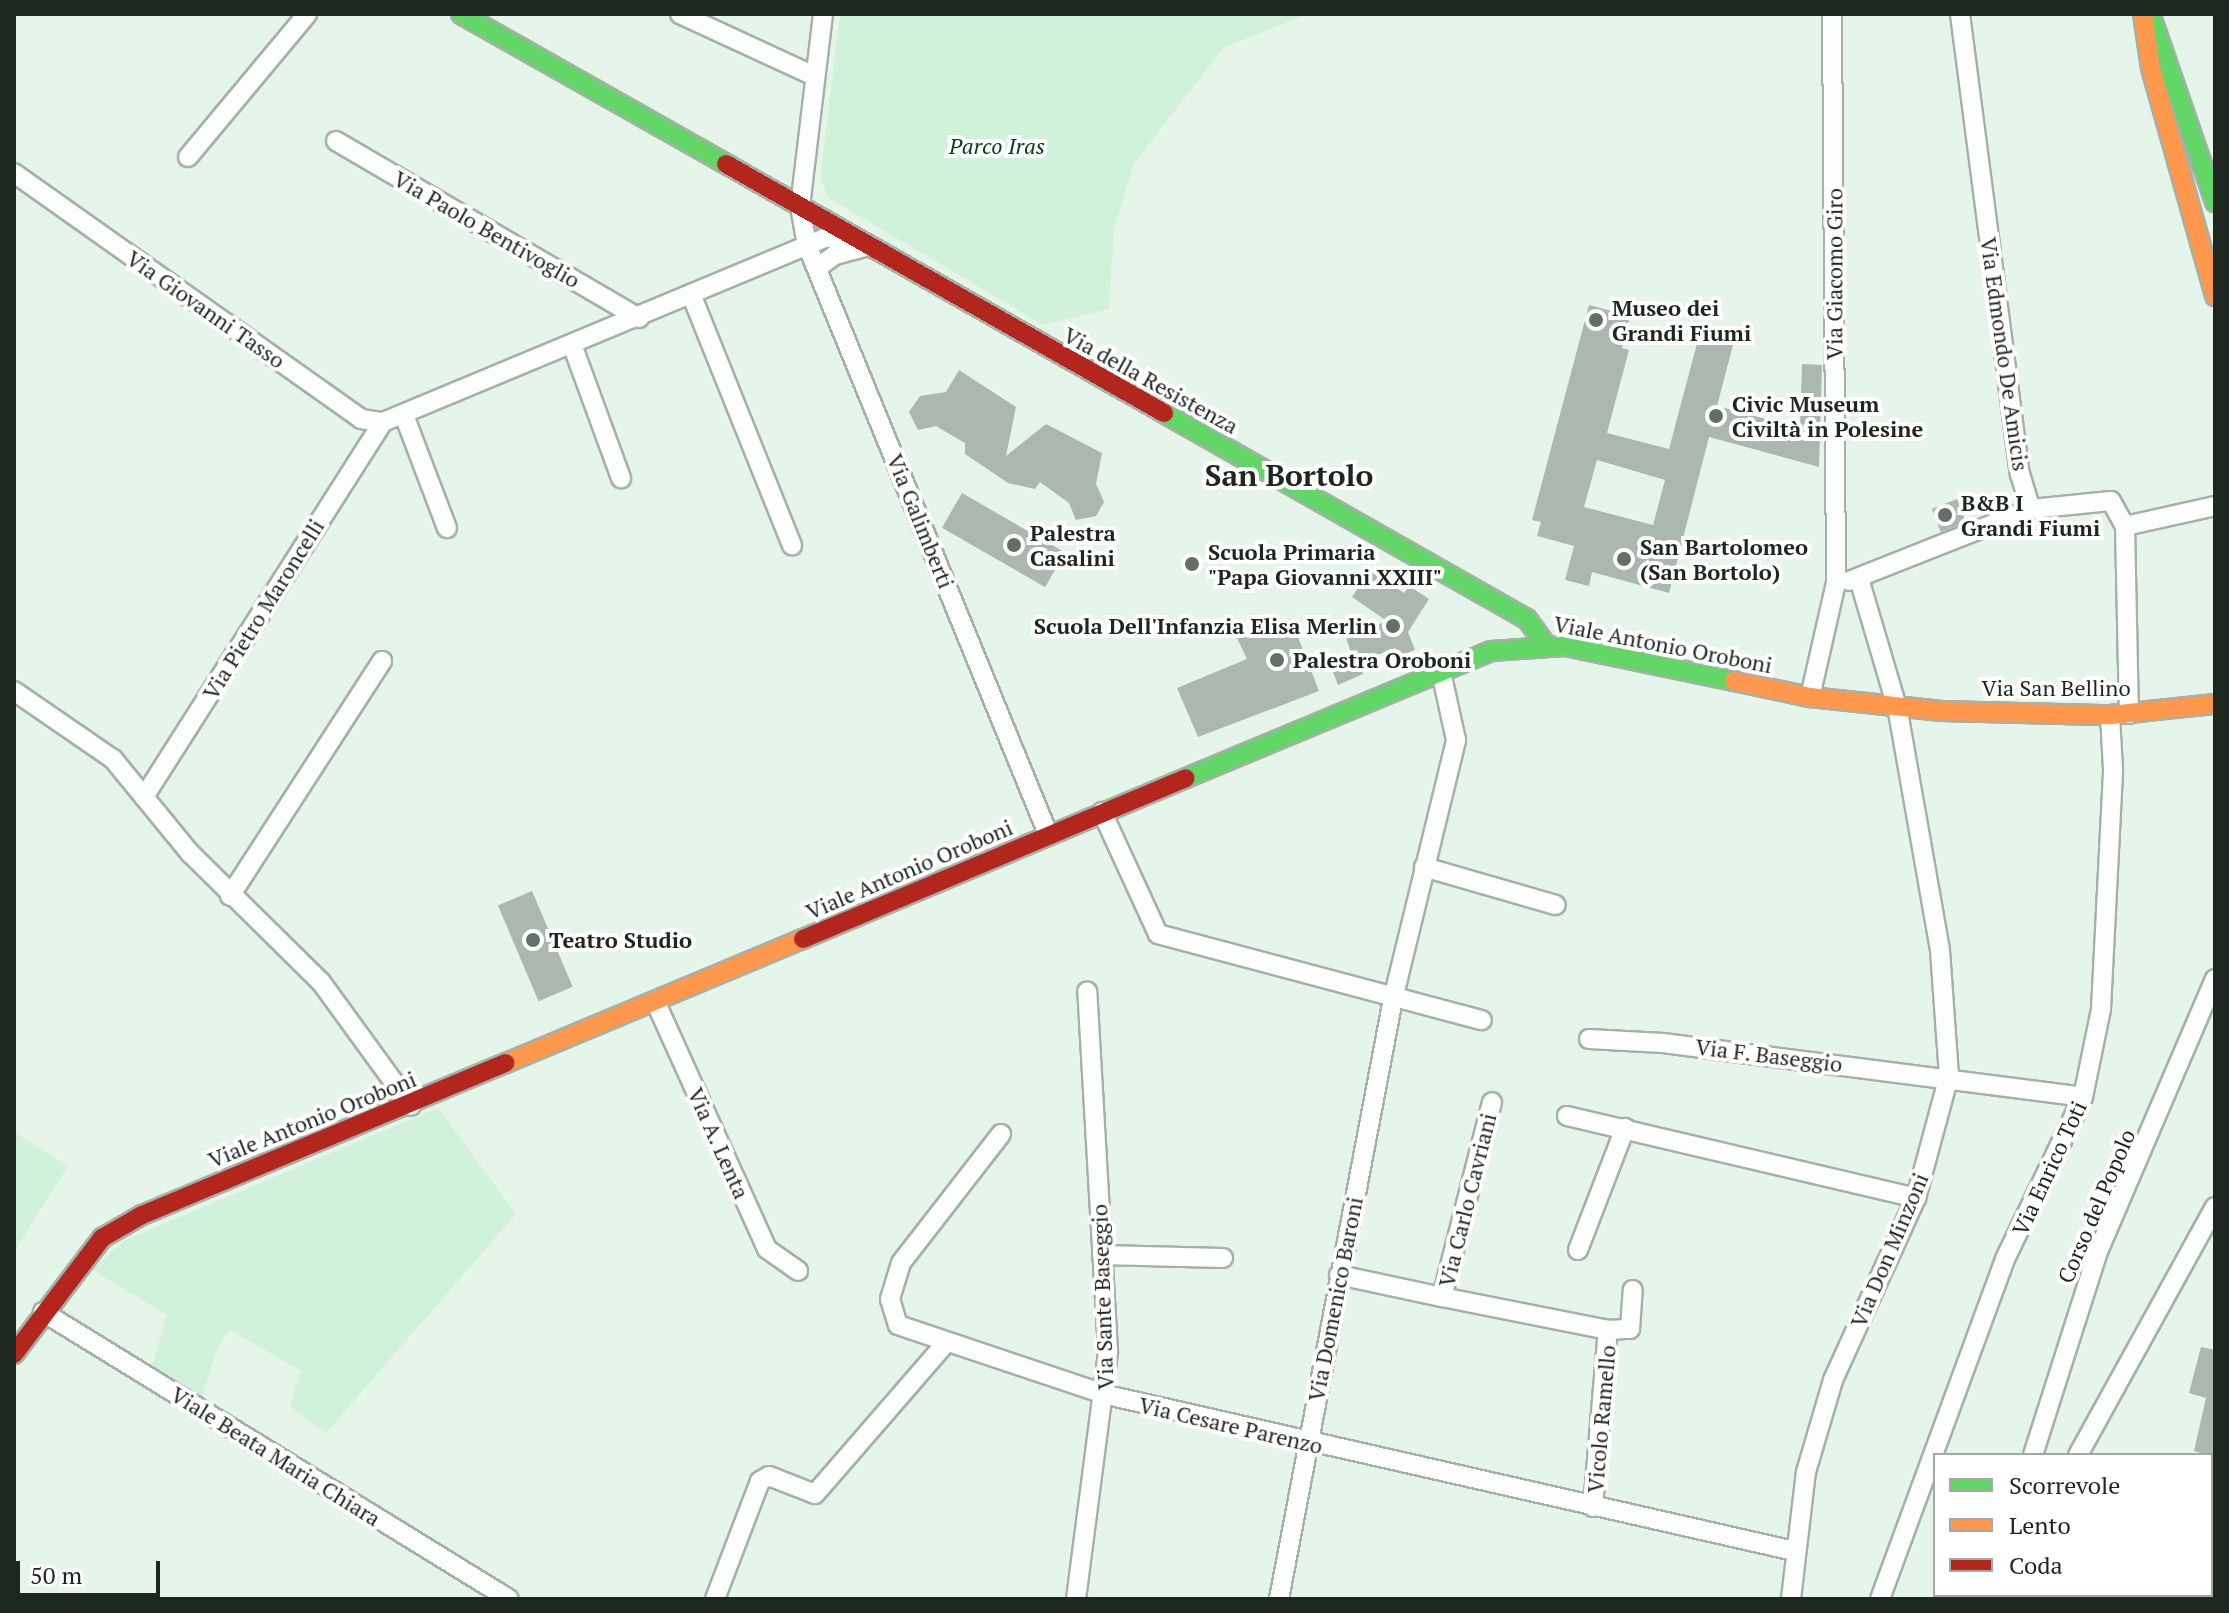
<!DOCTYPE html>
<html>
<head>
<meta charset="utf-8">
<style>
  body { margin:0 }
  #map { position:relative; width:2229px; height:1613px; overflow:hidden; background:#e6f5ea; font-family:"PT Serif",serif }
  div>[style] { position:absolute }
  .green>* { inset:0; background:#d1f2da }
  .building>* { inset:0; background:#abb7af; transform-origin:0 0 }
  .roads { filter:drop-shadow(2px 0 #a5b0a7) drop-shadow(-2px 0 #a5b0a7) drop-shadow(0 2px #a5b0a7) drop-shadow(0 -2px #a5b0a7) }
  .street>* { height:18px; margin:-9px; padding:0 9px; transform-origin:9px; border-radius:9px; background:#fbfefc }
  .fast>* { height:18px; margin:-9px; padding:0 9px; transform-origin:9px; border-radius:9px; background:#63d668 }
  .slow>* { height:18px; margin:-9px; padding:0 9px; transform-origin:9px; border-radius:9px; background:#ff974d }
  .jam>* { height:18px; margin:-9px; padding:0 9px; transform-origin:9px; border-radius:9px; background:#b3261e }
  .dots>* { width:22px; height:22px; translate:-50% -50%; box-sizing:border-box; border:4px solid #fff; border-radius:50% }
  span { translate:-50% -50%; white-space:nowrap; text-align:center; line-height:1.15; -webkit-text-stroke:8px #fff; paint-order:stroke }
  .park-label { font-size:22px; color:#054121; font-style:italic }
  .street-label { font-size:22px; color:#1d2720 }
  .poi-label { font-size:22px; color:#1d2720; font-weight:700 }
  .left { translate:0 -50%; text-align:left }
  .right { translate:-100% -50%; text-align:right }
  .district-label { font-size:30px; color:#1d2720; font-weight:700 }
  .frame { position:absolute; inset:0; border:16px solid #1d2720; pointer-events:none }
  .legend { position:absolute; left:1933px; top:1453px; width:280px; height:144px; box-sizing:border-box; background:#fff; border:2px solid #a5a9a6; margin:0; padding:10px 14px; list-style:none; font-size:24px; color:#1d2720 }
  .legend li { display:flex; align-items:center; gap:16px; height:40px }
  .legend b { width:40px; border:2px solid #a5a9a6 }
  .scale { position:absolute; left:16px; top:1561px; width:144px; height:36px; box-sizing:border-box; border:4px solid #1d2720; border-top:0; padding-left:10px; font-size:24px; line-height:28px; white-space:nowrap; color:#1d2720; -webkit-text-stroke:6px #fff; paint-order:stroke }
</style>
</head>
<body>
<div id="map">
  <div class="green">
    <i style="clip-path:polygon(840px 14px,1307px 14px,1223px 48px,1134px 164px,1114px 228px,1109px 309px,1043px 325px,829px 198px,820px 179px)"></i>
    <i style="clip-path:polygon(438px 1108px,516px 1214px,326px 1433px,290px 1406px,301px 1371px,230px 1330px,217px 1349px,202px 1396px,152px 1366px,167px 1315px,92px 1270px,125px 1240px)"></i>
    <i style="clip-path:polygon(14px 1132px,68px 1166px,14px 1252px)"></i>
  </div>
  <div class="building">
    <i style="clip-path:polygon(evenodd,1589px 305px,1630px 316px,1622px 348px,1629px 350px,1607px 433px,1669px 449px,1699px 336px,1733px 345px,1717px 406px,1800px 428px,1802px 364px,1822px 365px,1819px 467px,1709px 437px,1669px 593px,1592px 572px,1589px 586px,1565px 580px,1574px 546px,1537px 536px,1541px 522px,1532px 520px,1589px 305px,1597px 460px,1665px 480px,1653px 525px,1584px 507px,1597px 460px)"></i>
    <i style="clip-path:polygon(959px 370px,1016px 407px,1006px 456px,1046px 424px,1102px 453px,1096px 484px,1104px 502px,1096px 516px,1076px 520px,1069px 503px,1040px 482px,1035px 489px,1008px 483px,965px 454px,965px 443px,936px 426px,918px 430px,909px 412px,920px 396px,946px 392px)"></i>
    <i style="left:962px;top:493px;width:119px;height:40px;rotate:30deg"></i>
    <i style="left:1957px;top:499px;width:25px;height:27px;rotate:69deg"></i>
    <i style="clip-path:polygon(1370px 570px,1404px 593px,1409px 586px,1429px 599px,1408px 632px,1415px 650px,1400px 656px,1395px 648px,1359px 662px,1363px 674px,1338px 685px,1333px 672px,1352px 655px,1346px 638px,1387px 621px,1352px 597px)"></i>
    <i style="clip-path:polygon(1274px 614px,1278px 624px,1291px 619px,1319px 691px,1198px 737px,1177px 688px,1247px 659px,1236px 636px)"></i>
    <i style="left:532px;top:891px;width:104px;height:37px;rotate:67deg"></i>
    <i style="clip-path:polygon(2201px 1347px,2215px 1350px,2215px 1457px,2194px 1451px,2206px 1398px,2189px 1393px)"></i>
  </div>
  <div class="roads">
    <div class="street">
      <i style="left:680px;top:14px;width:148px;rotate:24.8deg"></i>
      <i style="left:823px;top:14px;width:193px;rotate:96.8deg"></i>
      <i style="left:800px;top:206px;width:40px;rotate:80deg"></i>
      <i style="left:807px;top:245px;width:636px;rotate:67.75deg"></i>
      <i style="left:1960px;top:14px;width:464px;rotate:82.6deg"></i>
      <i style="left:2020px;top:474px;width:37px;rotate:73deg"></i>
      <i style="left:336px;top:141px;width:351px;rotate:30.3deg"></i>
      <i style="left:188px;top:157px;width:186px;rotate:-50.2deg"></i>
      <i style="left:14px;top:173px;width:425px;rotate:35.3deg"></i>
      <i style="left:361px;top:419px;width:22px;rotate:8deg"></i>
      <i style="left:383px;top:422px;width:478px;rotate:-22.6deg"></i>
      <i style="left:824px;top:238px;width:23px"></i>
      <i style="left:817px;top:268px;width:22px;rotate:-36deg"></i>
      <i style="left:835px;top:255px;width:30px;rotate:-15deg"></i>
      <i style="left:691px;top:294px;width:271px;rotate:68.1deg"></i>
      <i style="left:573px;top:347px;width:140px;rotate:69.9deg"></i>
      <i style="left:404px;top:415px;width:121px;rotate:69.2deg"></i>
      <i style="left:2125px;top:526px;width:92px;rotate:-12.5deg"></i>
      <i style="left:1849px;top:581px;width:196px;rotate:-21.6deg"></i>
      <i style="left:2031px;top:509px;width:80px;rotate:-5.7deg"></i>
      <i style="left:2111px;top:501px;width:29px;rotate:61deg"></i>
      <i style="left:2125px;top:526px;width:188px;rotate:88.8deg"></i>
      <i style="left:14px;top:691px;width:120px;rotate:34.5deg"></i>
      <i style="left:113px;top:759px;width:122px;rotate:50.7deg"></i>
      <i style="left:190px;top:853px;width:184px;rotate:44.6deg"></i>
      <i style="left:321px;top:982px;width:153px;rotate:54deg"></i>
      <i style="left:1810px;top:697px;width:117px;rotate:-77.2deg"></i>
      <i style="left:1836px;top:583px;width:569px;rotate:-90.4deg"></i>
      <i style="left:144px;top:797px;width:445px;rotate:-57.5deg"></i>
      <i style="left:1102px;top:812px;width:134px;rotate:65.3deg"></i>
      <i style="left:1158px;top:934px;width:335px;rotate:14.9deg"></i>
      <i style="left:1424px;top:867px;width:137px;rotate:16.1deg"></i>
      <i style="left:230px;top:896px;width:280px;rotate:-57.1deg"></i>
      <i style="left:656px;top:1003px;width:270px;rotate:65.7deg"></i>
      <i style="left:767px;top:1249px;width:38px;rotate:35deg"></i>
      <i style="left:1589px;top:1039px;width:74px;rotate:3.1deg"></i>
      <i style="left:1663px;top:1043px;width:423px;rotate:7.3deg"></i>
      <i style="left:1567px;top:1116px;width:359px;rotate:13.2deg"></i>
      <i style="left:1001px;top:1134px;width:163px;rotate:127.8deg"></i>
      <i style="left:901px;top:1263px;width:38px;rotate:107deg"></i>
      <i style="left:890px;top:1299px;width:27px;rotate:73deg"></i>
      <i style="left:898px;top:1325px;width:220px;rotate:18.5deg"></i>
      <i style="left:1107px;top:1395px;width:704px;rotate:12.79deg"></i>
      <i style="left:1578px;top:1250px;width:131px;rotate:-68.9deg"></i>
      <i style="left:1102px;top:1255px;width:121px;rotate:1.4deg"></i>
      <i style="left:1339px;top:1275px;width:105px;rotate:12.1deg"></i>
      <i style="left:1442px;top:1297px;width:201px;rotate:-75.6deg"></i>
      <i style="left:1442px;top:1297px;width:169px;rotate:11.2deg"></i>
      <i style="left:1608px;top:1330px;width:22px;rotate:-3deg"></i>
      <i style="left:1630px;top:1329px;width:39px;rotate:-86deg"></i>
      <i style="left:43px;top:1312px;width:547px;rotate:31.63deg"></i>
      <i style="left:2033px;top:1455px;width:211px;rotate:-72.3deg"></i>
      <i style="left:2097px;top:1254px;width:299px;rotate:-66.8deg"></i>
      <i style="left:2078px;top:1455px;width:283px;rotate:-61.1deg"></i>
      <i style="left:1593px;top:1507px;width:178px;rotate:-85.2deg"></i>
      <i style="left:2107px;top:1595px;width:4px;rotate:63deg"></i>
      <i style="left:715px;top:1599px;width:126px;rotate:-69.1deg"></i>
      <i style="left:760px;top:1481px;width:10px;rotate:-29deg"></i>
      <i style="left:769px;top:1476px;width:49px;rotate:21.4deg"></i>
      <i style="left:815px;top:1494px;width:198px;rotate:-49.1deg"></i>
      <i style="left:1076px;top:1599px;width:250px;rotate:-82.6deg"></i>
      <i style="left:1108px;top:1351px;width:360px;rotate:-93.3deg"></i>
      <i style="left:1279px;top:1599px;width:611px;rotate:-79.24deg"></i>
      <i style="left:1393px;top:999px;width:267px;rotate:-76.3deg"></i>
      <i style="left:1456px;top:740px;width:70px;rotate:-102.4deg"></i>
      <i style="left:1791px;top:1599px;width:128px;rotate:-83.3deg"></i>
      <i style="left:1806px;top:1472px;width:96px;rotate:-73.6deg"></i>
      <i style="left:1833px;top:1380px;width:200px;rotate:-65.5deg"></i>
      <i style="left:1916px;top:1198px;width:126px;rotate:-74.9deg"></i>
      <i style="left:1949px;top:1076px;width:126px;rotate:-94.1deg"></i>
      <i style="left:1940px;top:950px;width:247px;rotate:-100deg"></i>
      <i style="left:1897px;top:707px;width:134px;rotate:-106.5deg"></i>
      <i style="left:1880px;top:1599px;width:364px;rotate:-69.8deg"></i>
      <i style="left:2006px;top:1257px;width:178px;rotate:-64.3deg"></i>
      <i style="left:2083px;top:1097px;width:90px;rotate:-78.4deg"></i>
      <i style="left:2101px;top:1009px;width:240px;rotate:-87.1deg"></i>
      <i style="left:2113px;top:769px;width:54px;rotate:-93.2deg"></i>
      <i style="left:1960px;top:1599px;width:4px;rotate:-63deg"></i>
      <i style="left:1987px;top:1599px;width:4px;rotate:-63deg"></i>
    </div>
    <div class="fast">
      <i style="left:461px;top:14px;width:305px;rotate:29.5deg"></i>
      <i style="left:2152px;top:19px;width:194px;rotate:71deg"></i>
      <i style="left:1164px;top:413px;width:417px;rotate:29.6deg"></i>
      <i style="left:1527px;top:619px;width:32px;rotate:54deg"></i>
      <i style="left:1186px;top:778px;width:330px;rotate:-22.6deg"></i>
      <i style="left:1491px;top:651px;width:74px;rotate:-3.9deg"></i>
      <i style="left:1565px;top:646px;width:173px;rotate:11.7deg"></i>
    </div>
    <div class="slow">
      <i style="left:2143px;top:14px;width:55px;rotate:81.6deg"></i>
      <i style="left:2151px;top:68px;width:237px;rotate:74.3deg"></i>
      <i style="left:1734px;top:681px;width:78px;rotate:11.9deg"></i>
      <i style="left:1810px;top:697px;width:132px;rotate:6.1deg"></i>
      <i style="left:1941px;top:711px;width:169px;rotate:1.4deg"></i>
      <i style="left:2110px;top:715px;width:106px;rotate:-6deg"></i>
      <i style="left:506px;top:1063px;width:322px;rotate:-22.7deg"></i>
    </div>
    <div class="jam">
      <i style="left:726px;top:164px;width:504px;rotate:29.62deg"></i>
      <i style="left:803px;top:939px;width:415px;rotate:-22.8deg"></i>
      <i style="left:14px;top:1354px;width:146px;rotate:-52.8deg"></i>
      <i style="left:102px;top:1238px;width:46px;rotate:-29.9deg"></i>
      <i style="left:142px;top:1215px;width:394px;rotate:-22.7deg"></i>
    </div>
  </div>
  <div class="dots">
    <i style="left:1596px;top:320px;background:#636f67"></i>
    <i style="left:1716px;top:416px;background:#636f67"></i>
    <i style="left:1945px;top:515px;background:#636f67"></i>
    <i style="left:1014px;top:545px;background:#636f67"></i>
    <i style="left:1624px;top:559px;background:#636f67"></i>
    <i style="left:1192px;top:564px;background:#636f67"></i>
    <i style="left:1393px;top:626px;background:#636f67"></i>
    <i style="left:1277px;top:660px;background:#636f67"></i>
    <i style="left:533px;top:940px;background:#636f67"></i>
  </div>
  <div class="park-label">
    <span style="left:997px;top:146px">Parco Iras</span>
  </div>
  <div class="street-label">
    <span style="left:487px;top:229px;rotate:30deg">Via Paolo Bentivoglio</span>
    <span style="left:1834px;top:274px;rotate:-90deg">Via Giacomo Giro</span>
    <span style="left:206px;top:309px;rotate:35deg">Via Giovanni Tasso</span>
    <span style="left:2005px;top:354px;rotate:82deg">Via Edmondo De Amicis</span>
    <span style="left:1151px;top:380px;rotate:29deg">Via della Resistenza</span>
    <span style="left:921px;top:521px;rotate:68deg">Via Galimberti</span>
    <span style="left:263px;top:609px;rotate:-58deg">Via Pietro Maroncelli</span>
    <span style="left:1663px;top:644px;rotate:11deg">Viale Antonio Oroboni</span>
    <span style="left:2056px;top:688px">Via San Bellino</span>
    <span style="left:909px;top:869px;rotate:-23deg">Viale Antonio Oroboni</span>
    <span style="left:1769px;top:1055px;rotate:7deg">Via F. Baseggio</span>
    <span style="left:312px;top:1119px;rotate:-22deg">Viale Antonio Oroboni</span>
    <span style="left:719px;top:1143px;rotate:66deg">Via A. Lenta</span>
    <span style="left:2049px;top:1168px;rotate:-65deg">Via Enrico Toti</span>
    <span style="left:1467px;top:1200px;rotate:-76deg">Via Carlo Cavriani</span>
    <span style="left:2096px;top:1206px;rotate:-67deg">Corso del Popolo</span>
    <span style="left:1889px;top:1250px;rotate:-67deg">Via Don Minzoni</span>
    <span style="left:1102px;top:1297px;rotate:-92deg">Via Sante Baseggio</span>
    <span style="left:1335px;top:1299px;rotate:-79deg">Via Domenico Baroni</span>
    <span style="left:1601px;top:1419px;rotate:-85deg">Vicolo Ramello</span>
    <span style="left:1231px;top:1425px;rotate:13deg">Via Cesare Parenzo</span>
    <span style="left:276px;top:1456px;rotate:32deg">Viale Beata Maria Chiara</span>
  </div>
  <div class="poi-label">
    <span class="left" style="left:1612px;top:320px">Museo dei<br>Grandi Fiumi</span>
    <span class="left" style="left:1732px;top:416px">Civic Museum<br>Civiltà in Polesine</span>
    <span class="left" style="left:1961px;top:515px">B&amp;B I<br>Grandi Fiumi</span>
    <span class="left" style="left:1030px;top:545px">Palestra<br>Casalini</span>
    <span class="left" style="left:1640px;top:559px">San Bartolomeo<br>(San Bortolo)</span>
    <span class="left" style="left:1208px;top:564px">Scuola Primaria<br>"Papa Giovanni XXIII"</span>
    <span class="right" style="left:1377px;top:626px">Scuola Dell'Infanzia Elisa Merlin</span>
    <span class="left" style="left:1293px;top:660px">Palestra Oroboni</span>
    <span class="left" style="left:549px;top:940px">Teatro Studio</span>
  </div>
  <div class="district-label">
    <span style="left:1289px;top:475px">San Bortolo</span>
  </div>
  <div class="frame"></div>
  <ul class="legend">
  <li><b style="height:10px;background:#63d668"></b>Scorrevole</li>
  <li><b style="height:10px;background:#ff974d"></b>Lento</li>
  <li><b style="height:10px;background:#b3261e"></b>Coda</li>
  </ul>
  <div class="scale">50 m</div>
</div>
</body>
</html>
